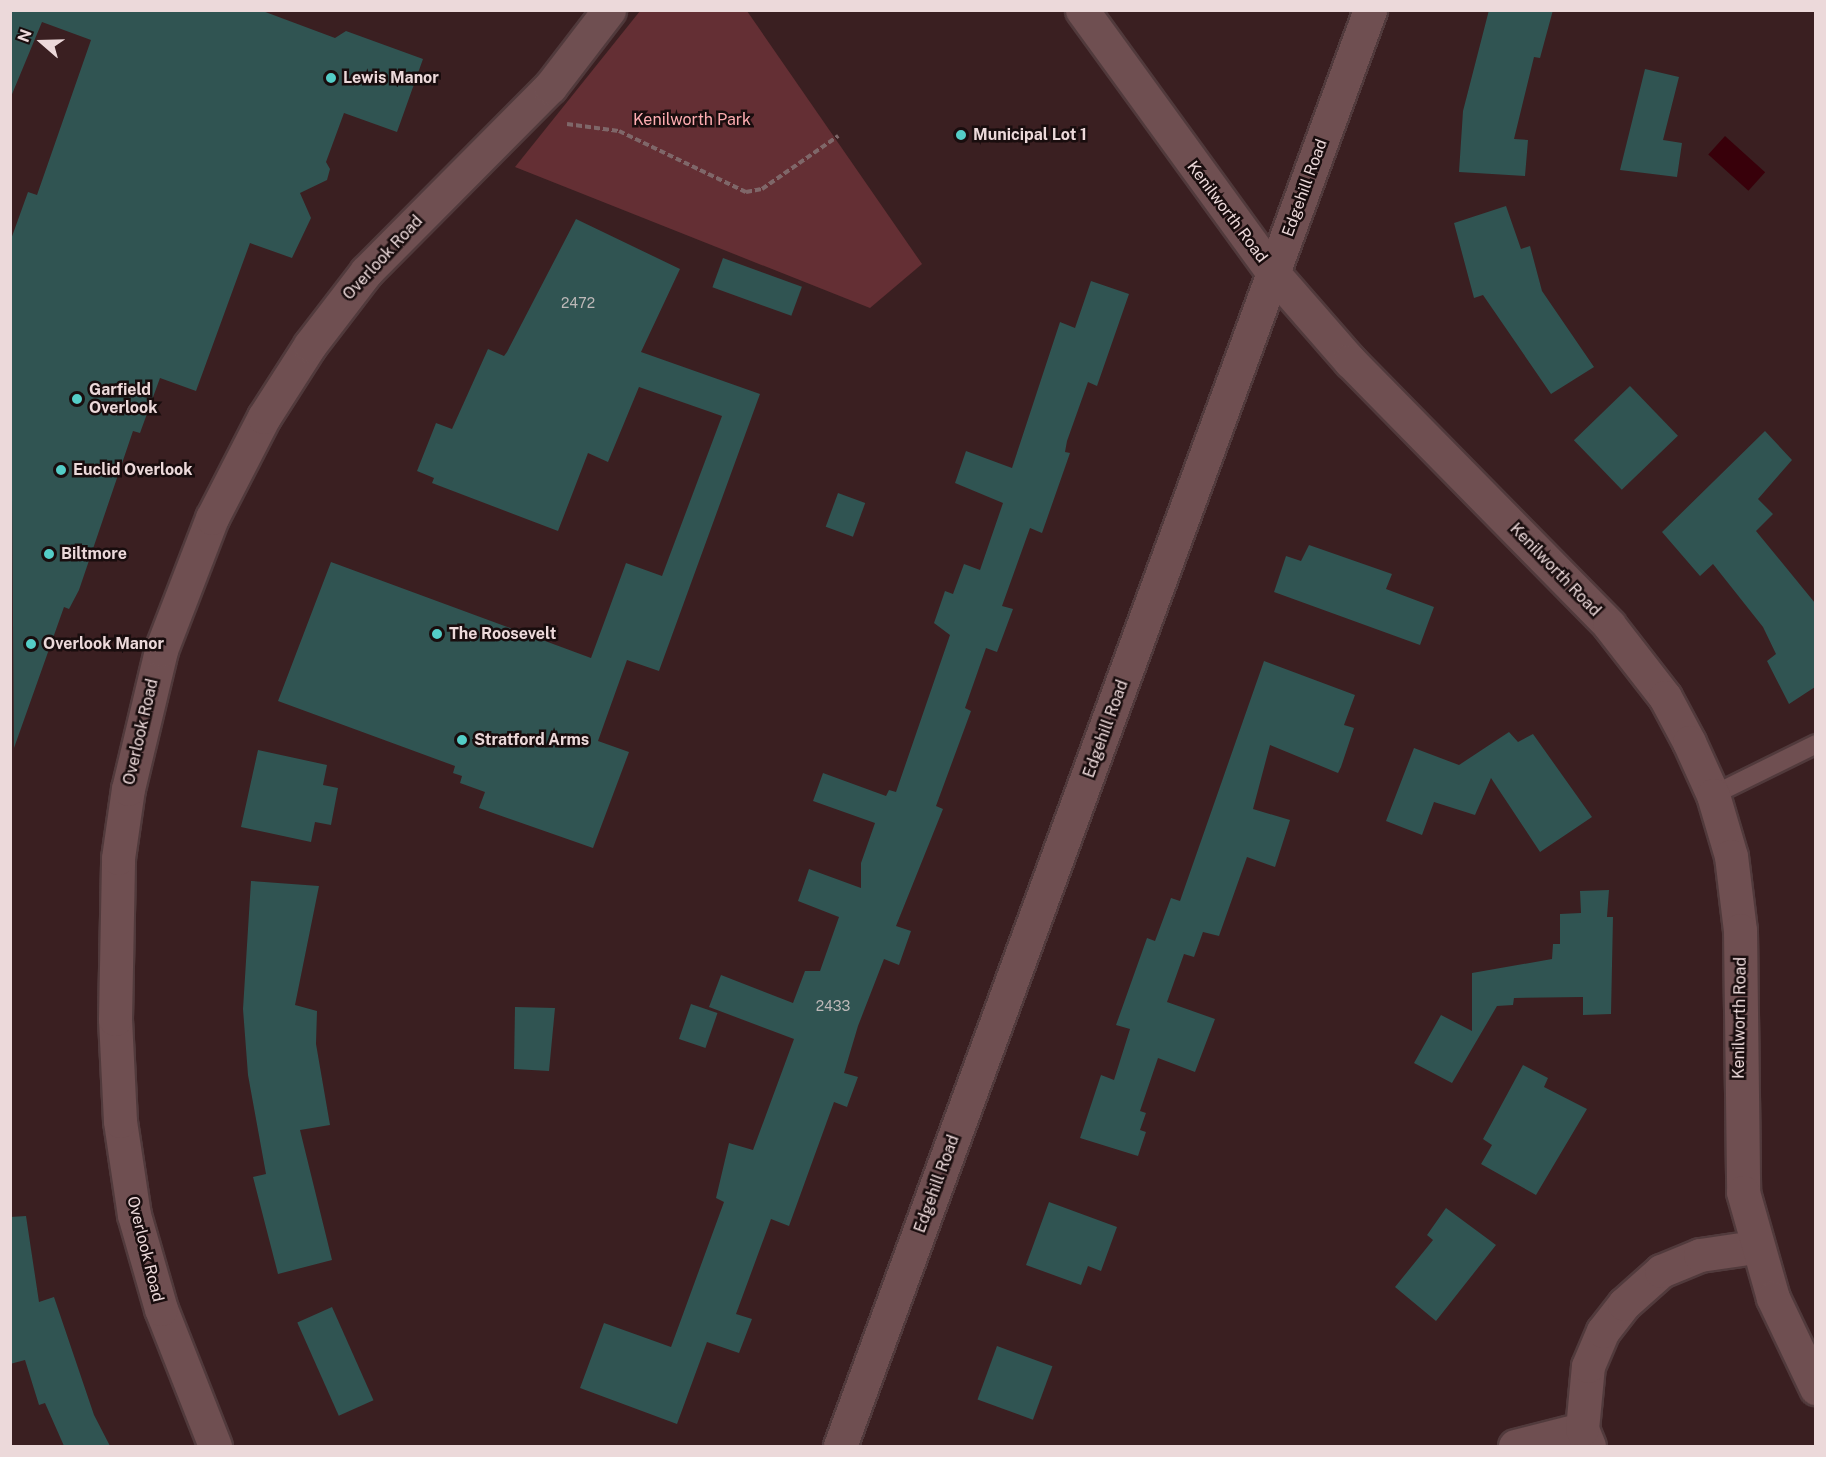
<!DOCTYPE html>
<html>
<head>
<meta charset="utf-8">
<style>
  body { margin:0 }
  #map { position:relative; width:1826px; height:1457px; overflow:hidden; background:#3a1f21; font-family:"Public Sans",sans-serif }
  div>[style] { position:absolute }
  .green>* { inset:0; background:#642f34 }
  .water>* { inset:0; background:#38000a; transform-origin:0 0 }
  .building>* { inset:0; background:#305452; transform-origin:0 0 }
  .path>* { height:4px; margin-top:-2px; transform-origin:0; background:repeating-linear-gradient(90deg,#7f6769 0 6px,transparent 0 9px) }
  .roads { filter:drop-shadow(2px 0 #513a3c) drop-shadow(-2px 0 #513a3c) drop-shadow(0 2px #513a3c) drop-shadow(0 -2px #513a3c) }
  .lane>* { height:18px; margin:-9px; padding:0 9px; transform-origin:9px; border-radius:9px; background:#6f4f51 }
  .street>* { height:33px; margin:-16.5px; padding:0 16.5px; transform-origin:16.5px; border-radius:16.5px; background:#6f4f51 }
  .secondary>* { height:33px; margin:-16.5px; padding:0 16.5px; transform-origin:16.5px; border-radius:16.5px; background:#6f4f51 }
  .dots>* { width:16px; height:16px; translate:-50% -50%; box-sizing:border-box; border:3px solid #190d0e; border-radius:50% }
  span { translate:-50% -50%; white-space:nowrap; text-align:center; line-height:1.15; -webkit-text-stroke:5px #190d0e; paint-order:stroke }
  .number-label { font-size:14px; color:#bdb8b8 }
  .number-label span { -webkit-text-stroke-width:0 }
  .poi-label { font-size:16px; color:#ecd9da; font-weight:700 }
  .left { translate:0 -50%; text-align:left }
  .park-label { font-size:16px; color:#feadb1 }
  .street-label { font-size:16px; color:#ecd9da }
  .frame { position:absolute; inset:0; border:12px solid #ecd9da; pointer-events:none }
  .north { position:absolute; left:12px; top:12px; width:60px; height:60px; -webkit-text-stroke:4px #190d0e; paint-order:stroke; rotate:290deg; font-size:16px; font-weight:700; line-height:24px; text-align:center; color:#ecd9da }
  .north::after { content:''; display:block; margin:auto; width:21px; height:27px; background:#ecd9da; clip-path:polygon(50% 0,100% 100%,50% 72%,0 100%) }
</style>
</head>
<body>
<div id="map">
  <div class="green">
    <i style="clip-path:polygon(640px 11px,747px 11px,922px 264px,870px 308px,515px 167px)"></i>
  </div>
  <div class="water">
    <i style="left:1725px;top:136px;width:54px;height:25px;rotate:42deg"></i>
  </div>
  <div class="building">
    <i style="clip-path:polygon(10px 10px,260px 10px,335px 38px,346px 31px,423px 59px,397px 132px,344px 113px,326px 162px,330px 169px,327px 180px,300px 193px,311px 218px,292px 258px,250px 243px,196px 391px,160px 378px,140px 433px,133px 431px,79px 590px,69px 609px,64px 607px,14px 748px,10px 242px,28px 192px,37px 195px,91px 40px,42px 22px,10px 99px)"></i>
    <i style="clip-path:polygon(1489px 10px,1553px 10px,1540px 58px,1534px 57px,1514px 139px,1528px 140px,1525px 176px,1459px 172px,1463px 111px)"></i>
    <i style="clip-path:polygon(1645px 69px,1679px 77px,1663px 140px,1682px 143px,1677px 177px,1620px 170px)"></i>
    <i style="clip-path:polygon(1506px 206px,1521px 249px,1530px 246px,1542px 291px,1594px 367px,1551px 394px,1483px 295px,1474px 298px,1454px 223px)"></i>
    <i style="clip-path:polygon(576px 219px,680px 269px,641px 352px,760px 394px,659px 671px,627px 660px,598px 741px,629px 752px,593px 848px,479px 808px,485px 792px,460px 783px,462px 776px,453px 773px,455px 766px,278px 701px,331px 562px,591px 658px,626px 563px,662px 576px,722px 416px,639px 387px,608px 462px,588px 453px,558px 531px,432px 483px,434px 478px,417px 471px,436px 423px,452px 429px,488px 349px,504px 356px,507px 352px)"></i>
    <i style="left:723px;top:258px;width:84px;height:31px;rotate:20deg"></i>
    <i style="clip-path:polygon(1091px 281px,1129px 294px,1097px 386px,1088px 382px,1067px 441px,1065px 452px,1070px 453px,1042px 533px,1030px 528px,1002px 606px,1013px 609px,997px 652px,986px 648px,965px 708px,971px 711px,936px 806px,943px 809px,896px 926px,911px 931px,899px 965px,884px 959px,858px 1026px,844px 1073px,858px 1077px,847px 1107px,834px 1102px,789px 1226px,771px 1219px,736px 1314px,752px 1319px,739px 1353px,707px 1342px,677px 1424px,580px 1388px,604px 1323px,671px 1347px,724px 1202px,716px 1198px,729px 1143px,753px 1150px,794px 1039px,709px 1007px,721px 975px,793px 1003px,805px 971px,820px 971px,839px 917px,798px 901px,809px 869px,861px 888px,861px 863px,875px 823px,813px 801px,823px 773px,886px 796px,889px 790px,896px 792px,950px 635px,934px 623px,945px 591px,953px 594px,964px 564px,980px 570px,1003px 503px,955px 483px,966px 451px,1012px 468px,1060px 322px,1075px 328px)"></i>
    <i style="left:1630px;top:386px;width:69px;height:78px;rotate:46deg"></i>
    <i style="clip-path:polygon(1765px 431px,1792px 460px,1758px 499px,1773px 514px,1756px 531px,1815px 603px,1815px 687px,1789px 704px,1767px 661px,1776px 654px,1763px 627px,1713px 564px,1700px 576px,1662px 532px)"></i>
    <i style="left:838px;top:493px;width:29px;height:36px;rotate:20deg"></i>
    <i style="clip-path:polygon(1309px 545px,1392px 574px,1386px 589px,1434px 607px,1420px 645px,1274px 592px,1286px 556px,1301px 561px)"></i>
    <i style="clip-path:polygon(1264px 661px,1355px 695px,1344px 725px,1354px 728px,1341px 767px,1338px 773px,1270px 745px,1253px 809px,1290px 820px,1275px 867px,1247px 857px,1219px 936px,1203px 932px,1194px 957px,1184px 954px,1167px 1002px,1215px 1019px,1195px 1072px,1158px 1058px,1140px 1111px,1146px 1113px,1140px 1130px,1146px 1132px,1138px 1156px,1080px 1138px,1101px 1075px,1114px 1080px,1130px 1029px,1116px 1025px,1147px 938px,1155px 941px,1171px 898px,1180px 901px)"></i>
    <i style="clip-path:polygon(1509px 732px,1518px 742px,1533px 734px,1592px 817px,1540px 852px,1491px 778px,1475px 815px,1434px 802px,1422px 835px,1386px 821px,1414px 748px,1459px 765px)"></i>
    <i style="clip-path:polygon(258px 750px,327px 765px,323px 785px,338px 788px,331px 825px,315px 822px,311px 842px,241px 827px)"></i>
    <i style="clip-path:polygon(251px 881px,319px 886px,295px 1005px,317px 1011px,316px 1044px,330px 1125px,300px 1130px,332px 1260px,278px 1274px,253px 1177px,266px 1174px,248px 1075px,243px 1009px)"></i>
    <i style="clip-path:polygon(1609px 890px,1607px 917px,1613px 917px,1611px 1014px,1583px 1015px,1583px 997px,1514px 998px,1513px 1005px,1497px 1006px,1452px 1083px,1414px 1063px,1441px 1015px,1472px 1031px,1472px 973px,1552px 959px,1553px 944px,1560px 944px,1560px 914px,1581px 913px,1580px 891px)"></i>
    <i style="left:691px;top:1004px;width:28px;height:37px;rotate:19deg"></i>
    <i style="clip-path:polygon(515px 1007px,555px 1008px,549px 1071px,514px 1069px)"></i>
    <i style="clip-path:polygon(1523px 1065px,1548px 1078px,1544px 1087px,1587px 1109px,1536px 1195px,1481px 1164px,1492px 1145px,1483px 1139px)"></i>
    <i style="clip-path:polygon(1049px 1202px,1117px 1227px,1101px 1271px,1088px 1266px,1081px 1285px,1026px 1265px)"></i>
    <i style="clip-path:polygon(1446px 1208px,1496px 1245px,1436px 1321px,1395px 1287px,1433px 1240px,1427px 1235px)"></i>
    <i style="clip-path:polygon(26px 1216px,39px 1302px,54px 1297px,94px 1415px,110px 1446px,64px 1446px,45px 1403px,39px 1405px,25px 1360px,10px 1364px,10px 1217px)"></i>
    <i style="left:332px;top:1307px;width:102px;height:38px;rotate:66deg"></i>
    <i style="left:997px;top:1346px;width:59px;height:57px;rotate:20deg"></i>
  </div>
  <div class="path">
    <i style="left:567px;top:124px;width:52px;rotate:7.7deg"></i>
    <i style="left:619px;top:131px;width:141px;rotate:25.7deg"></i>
    <i style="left:746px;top:192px;width:16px;rotate:-11deg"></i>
    <i style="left:762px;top:189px;width:93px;rotate:-34.9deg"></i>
  </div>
  <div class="roads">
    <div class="lane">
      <i style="left:1713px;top:795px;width:115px;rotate:-26.3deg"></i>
    </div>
    <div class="street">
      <i style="left:1515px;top:1446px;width:69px;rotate:-14.2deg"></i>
      <i style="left:1589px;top:1446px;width:18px;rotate:-112deg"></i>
      <i style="left:1582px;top:1429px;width:63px;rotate:-84.6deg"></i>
      <i style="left:1588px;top:1366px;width:38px;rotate:-67deg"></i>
      <i style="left:1603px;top:1331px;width:34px;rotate:-52deg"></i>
      <i style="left:1624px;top:1304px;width:50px;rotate:-41.7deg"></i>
      <i style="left:1661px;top:1271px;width:42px;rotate:-22.3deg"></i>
      <i style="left:1700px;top:1255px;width:56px;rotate:-8.3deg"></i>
    </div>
    <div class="secondary">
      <i style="left:1082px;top:10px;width:326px;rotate:54deg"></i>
      <i style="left:1274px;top:274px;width:116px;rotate:48.9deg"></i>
      <i style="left:1350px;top:361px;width:370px;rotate:45.5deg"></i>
      <i style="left:1609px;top:625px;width:91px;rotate:52.1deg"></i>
      <i style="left:1665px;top:697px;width:51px;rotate:61.9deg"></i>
      <i style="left:1689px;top:742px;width:58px;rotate:65.6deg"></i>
      <i style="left:1713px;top:795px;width:64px;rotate:73.6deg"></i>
      <i style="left:1731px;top:856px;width:75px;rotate:83.1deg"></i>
      <i style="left:1740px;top:930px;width:262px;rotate:89.3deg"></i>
      <i style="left:1743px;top:1192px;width:110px;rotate:74.2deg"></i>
      <i style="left:1773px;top:1298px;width:100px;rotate:64.5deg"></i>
      <i style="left:215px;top:1446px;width:147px;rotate:-111.5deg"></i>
      <i style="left:161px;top:1309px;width:98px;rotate:-106deg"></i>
      <i style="left:134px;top:1215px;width:95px;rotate:-98.5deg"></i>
      <i style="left:120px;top:1121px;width:102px;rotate:-92.8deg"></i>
      <i style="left:115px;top:1019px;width:161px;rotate:-88.9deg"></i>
      <i style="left:118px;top:858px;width:70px;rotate:-81.8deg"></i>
      <i style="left:128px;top:789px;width:143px;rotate:-76.6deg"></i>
      <i style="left:161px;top:650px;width:142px;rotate:-68.9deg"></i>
      <i style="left:212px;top:518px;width:114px;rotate:-62.8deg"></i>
      <i style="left:264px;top:417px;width:85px;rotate:-57.4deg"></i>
      <i style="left:310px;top:345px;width:92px;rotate:-52.5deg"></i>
      <i style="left:366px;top:272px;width:261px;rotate:-45.2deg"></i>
      <i style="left:550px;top:87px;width:97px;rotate:-52.5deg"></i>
      <i style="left:840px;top:1446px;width:1531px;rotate:-69.74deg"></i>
    </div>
  </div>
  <div class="dots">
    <i style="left:331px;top:78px;background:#54cdc7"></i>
    <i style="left:961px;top:135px;background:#54cdc7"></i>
    <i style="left:77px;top:399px;background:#54cdc7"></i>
    <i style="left:61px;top:470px;background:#54cdc7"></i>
    <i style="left:49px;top:554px;background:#54cdc7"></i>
    <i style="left:437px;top:634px;background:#54cdc7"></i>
    <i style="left:31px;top:644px;background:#54cdc7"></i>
    <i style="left:462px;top:740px;background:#54cdc7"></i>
  </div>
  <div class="number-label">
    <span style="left:578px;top:303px">2472</span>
    <span style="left:833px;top:1006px">2433</span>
  </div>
  <div class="poi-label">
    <span class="left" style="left:343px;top:78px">Lewis Manor</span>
    <span class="left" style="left:973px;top:135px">Municipal Lot 1</span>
    <span class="left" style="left:89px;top:399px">Garfield<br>Overlook</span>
    <span class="left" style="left:73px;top:470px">Euclid Overlook</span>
    <span class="left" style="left:61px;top:554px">Biltmore</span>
    <span class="left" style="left:449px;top:634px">The Roosevelt</span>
    <span class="left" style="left:43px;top:644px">Overlook Manor</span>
    <span class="left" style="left:474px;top:740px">Stratford Arms</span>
  </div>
  <div class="park-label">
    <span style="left:692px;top:120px">Kenilworth Park</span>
  </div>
  <div class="street-label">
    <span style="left:1305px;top:188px;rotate:-70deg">Edgehill Road</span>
    <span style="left:1227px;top:212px;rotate:53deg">Kenilworth Road</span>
    <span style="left:383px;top:258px;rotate:-47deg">Overlook Road</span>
    <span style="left:1555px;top:570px;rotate:46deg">Kenilworth Road</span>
    <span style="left:1106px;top:729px;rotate:-70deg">Edgehill Road</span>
    <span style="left:141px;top:732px;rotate:-77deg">Overlook Road</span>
    <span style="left:1740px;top:1018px;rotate:-89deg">Kenilworth Road</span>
    <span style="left:937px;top:1184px;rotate:-70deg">Edgehill Road</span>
    <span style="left:145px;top:1249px;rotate:76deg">Overlook Road</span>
  </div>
  <div class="frame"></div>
  <div class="north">N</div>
</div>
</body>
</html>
